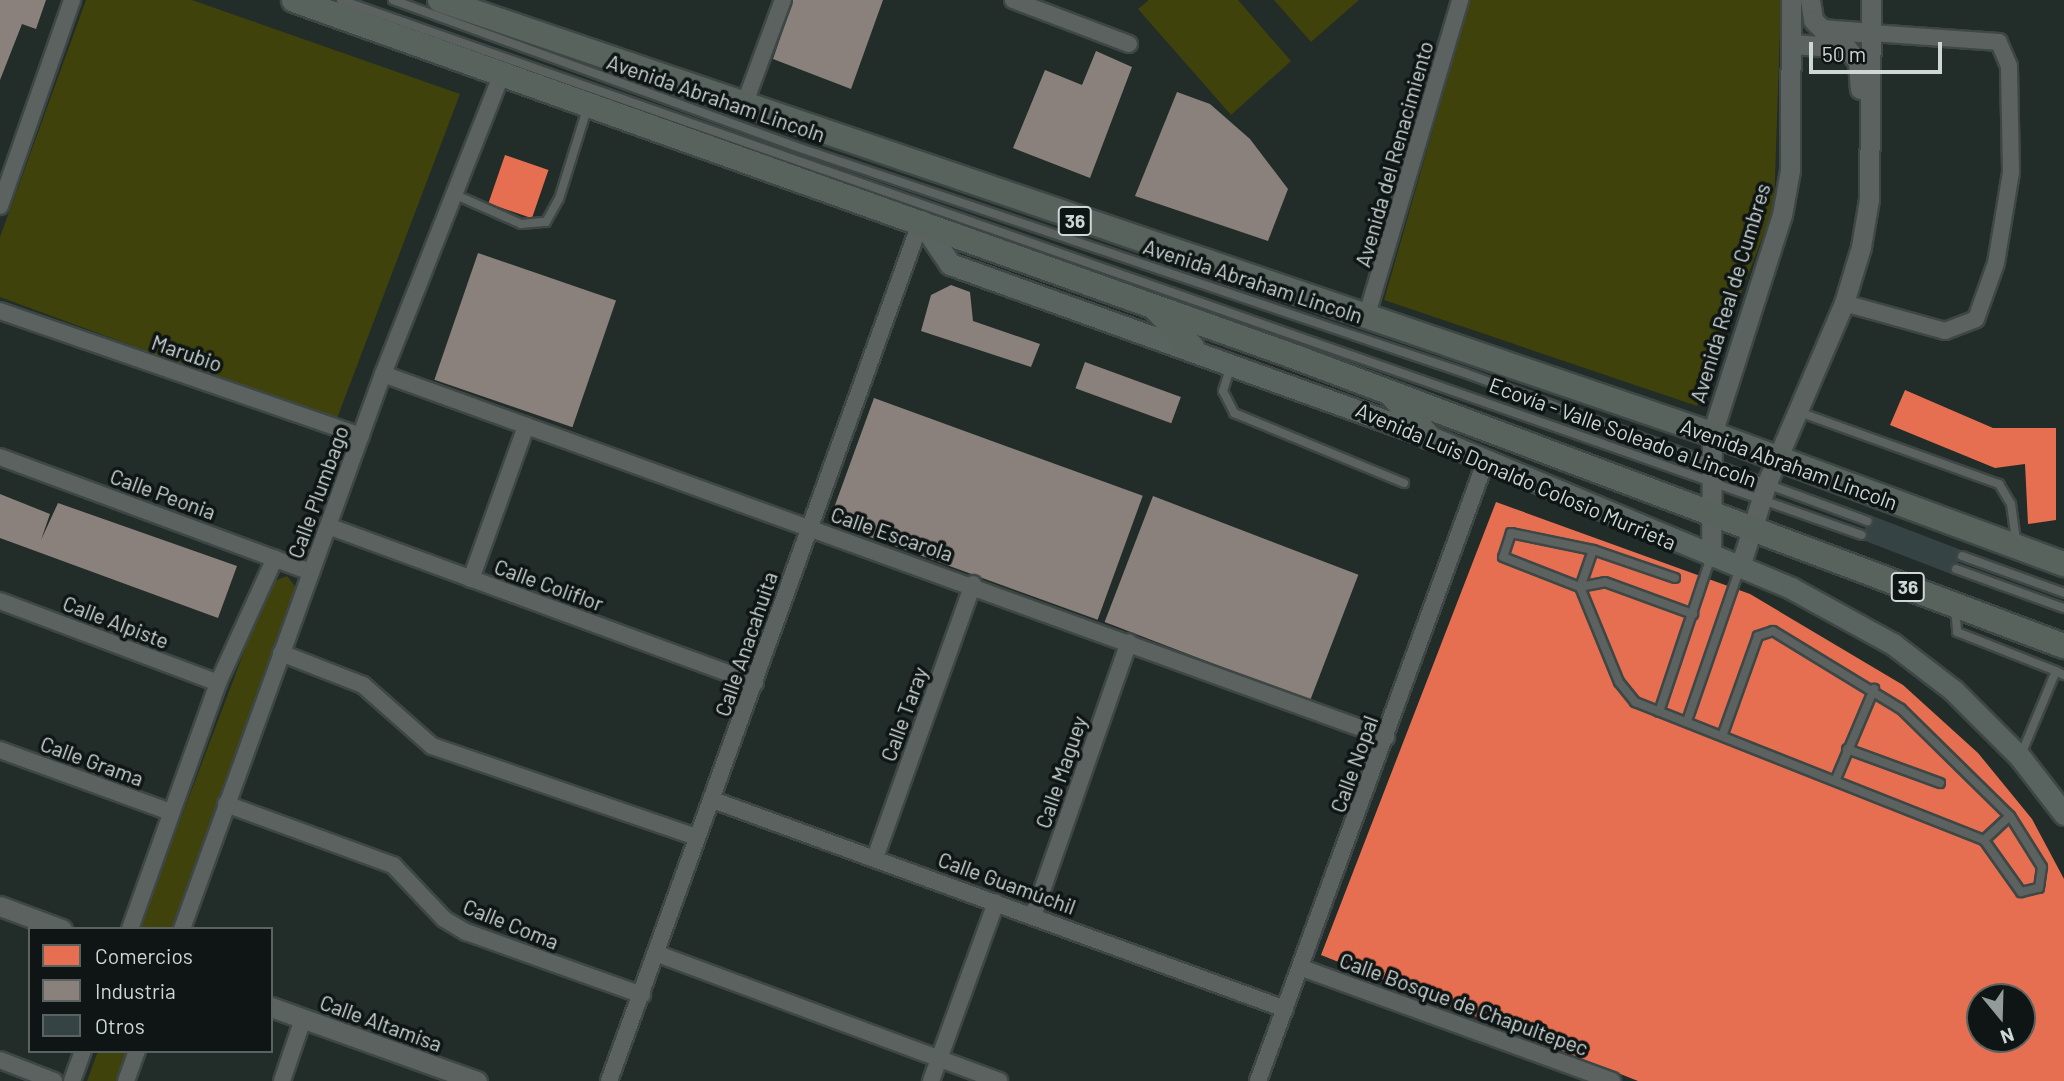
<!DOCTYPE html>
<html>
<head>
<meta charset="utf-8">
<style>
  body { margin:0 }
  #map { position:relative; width:2064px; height:1081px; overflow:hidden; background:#222c29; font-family:Barlow,sans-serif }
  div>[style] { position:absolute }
  .green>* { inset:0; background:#3f420b }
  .shops>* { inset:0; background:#e76f51; transform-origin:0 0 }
  .industry>* { inset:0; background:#8a817c; transform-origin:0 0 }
  .building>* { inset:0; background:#364344; transform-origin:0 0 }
  .roads { filter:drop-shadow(2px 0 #3e4745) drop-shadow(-2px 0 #3e4745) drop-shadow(0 2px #3e4745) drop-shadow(0 -2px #3e4745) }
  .service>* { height:8px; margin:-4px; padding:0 4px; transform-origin:4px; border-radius:4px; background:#5b6260 }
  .minor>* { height:16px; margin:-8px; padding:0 8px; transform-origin:8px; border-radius:8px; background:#5b6260 }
  .tertiary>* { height:19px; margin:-9.5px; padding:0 9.5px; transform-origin:9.5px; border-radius:9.5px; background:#5b6260 }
  .secondary>* { height:21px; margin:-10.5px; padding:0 10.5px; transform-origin:10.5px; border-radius:10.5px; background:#59635f }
  .primary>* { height:24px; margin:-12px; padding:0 12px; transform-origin:12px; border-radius:12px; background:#58635d }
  span { translate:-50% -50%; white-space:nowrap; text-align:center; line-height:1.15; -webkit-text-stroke:7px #0e1514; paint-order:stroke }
  .shield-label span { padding:2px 5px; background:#0e1514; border:2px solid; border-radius:5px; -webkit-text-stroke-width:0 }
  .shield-label { font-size:19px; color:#ced7d5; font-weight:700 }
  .street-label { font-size:21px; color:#ced7d5 }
  .legend { position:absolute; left:28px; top:927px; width:245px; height:126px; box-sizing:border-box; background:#0e1514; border:2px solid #5b6361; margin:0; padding:9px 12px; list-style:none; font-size:21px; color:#ced7d5 }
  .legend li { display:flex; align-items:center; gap:14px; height:35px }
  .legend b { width:35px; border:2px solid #5b6361 }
  .north { position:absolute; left:1966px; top:983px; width:70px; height:70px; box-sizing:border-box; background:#0e1514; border:2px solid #5b6361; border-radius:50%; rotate:161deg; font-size:19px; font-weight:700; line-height:28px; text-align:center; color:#ced7d5 }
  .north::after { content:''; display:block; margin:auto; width:24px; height:32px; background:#929b99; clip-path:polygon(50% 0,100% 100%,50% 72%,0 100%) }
  .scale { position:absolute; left:1809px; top:42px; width:133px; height:32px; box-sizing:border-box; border:4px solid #ced7d5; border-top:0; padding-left:9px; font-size:21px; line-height:24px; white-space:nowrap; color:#ced7d5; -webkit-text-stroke:5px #0e1514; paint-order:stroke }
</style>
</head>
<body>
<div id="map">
  <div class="green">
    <i style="clip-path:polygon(86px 0,192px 0,460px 94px,336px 421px,0 297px,0 237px)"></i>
    <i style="clip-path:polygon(1149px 0,1238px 0,1291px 61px,1231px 115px,1138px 9px)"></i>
    <i style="clip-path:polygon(1274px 0,1359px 0,1311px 42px)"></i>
    <i style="clip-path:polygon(1470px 0,1781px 0,1774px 208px,1697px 406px,1384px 300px)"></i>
    <i style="clip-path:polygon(287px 576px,297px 589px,174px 929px,139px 929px,270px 583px)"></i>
    <i style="clip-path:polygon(98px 1051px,127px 1051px,116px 1081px,87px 1081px)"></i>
  </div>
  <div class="shops">
    <i style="left:505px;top:155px;width:46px;height:51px;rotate:19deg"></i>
    <i style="clip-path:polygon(1905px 390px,1993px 428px,2056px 428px,2056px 520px,2028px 524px,2025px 464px,1995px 468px,1890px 425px)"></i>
    <i style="clip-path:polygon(evenodd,1496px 502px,1750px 594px,1903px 685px,1978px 753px,2032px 819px,2064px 879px,2064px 1081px,1638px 1081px,1321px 955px,1496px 502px,1980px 997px,2022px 997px,2022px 1039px,1980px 1039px,1980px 997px)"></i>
  </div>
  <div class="industry">
    <i style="clip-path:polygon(0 0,46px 0,36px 29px,22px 24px,0 80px)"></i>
    <i style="clip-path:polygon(793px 0,883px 0,851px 89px,773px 59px)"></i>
    <i style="clip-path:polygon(1096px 51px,1132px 67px,1090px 178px,1013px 148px,1045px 70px,1082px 85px)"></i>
    <i style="clip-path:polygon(1177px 92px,1210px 104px,1250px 139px,1288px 189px,1268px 241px,1135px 196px)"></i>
    <i style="left:478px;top:253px;width:146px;height:134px;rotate:19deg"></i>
    <i style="clip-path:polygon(951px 285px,970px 292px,973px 321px,1040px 344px,1031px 367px,921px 331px,931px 295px)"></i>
    <i style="left:1085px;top:362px;width:102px;height:28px;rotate:20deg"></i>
    <i style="left:874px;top:398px;width:286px;height:132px;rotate:20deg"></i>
    <i style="clip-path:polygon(0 494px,50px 514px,41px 540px,58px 503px,237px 566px,218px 618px,0 538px)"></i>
    <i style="left:1153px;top:496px;width:220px;height:135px;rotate:21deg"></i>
  </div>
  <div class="building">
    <i style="left:1870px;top:515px;width:99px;height:26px;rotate:21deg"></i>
  </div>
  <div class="roads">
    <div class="service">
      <i style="left:341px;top:0;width:1612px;rotate:19.38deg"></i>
      <i style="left:393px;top:0;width:427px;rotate:20deg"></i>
      <i style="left:794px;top:146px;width:708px;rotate:18.69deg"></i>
      <i style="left:1465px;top:373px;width:429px;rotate:20.2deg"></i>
      <i style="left:456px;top:195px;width:71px;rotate:24deg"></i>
      <i style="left:521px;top:224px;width:25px;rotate:-5deg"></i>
      <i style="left:546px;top:222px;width:26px;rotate:-61deg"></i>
      <i style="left:559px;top:199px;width:94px;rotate:-72.7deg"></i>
      <i style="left:1231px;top:365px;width:27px;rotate:107deg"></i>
      <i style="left:1223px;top:391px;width:25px;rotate:63deg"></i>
      <i style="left:1234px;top:413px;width:184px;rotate:22.4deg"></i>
      <i style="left:1799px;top:412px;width:213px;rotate:19.8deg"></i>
      <i style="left:1999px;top:484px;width:23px;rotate:59deg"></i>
      <i style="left:2011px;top:504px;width:37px;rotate:82deg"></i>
      <i style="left:1593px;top:550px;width:84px;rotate:-168.3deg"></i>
      <i style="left:1511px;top:533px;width:25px;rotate:108deg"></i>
      <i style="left:1503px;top:557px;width:83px;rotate:21.3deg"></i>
      <i style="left:1580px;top:587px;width:25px;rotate:-11deg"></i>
      <i style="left:1605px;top:582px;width:94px;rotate:20deg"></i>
      <i style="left:1962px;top:556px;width:109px;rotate:19.9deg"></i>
      <i style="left:1956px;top:569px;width:115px;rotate:19.9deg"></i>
      <i style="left:1675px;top:578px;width:87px;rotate:-161.1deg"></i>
      <i style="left:1593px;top:550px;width:39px;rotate:109deg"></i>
      <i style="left:1580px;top:587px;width:103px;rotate:67.7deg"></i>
      <i style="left:1619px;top:682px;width:26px;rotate:51deg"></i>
      <i style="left:1635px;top:702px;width:375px;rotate:21.6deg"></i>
      <i style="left:1984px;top:840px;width:35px;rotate:-43deg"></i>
      <i style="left:2010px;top:816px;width:153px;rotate:-135.5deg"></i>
      <i style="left:1901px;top:709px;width:150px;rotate:-148.6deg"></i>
      <i style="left:1773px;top:631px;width:16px;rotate:162deg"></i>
      <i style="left:1758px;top:636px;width:104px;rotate:109.7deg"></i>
      <i style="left:1955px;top:607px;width:25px;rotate:85deg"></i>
      <i style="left:1957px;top:632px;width:106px;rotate:21.5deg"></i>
      <i style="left:1659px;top:712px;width:163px;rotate:-71.5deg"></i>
      <i style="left:1687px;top:721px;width:162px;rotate:-70.9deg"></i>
      <i style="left:1847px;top:749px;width:99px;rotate:20.1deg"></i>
      <i style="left:2020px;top:757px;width:93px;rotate:-67.3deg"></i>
      <i style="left:2056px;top:671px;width:9px;rotate:27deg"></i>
      <i style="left:1836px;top:779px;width:98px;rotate:-67.1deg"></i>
      <i style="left:1984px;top:840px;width:64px;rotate:54.6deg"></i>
      <i style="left:2021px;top:892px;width:18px;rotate:-13deg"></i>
      <i style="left:2039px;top:888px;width:21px;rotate:-82deg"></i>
      <i style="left:2042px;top:867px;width:60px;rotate:-122.1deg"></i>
    </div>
    <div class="minor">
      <i style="left:1013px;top:0;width:124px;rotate:20.8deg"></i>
      <i style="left:743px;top:108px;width:115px;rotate:-69.7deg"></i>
      <i style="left:0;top:206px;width:218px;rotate:-70.7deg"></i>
      <i style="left:1844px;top:303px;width:105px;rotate:15.5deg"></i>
      <i style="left:1945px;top:331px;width:33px;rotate:-21deg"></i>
      <i style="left:1976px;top:319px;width:59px;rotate:-70.3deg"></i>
      <i style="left:1996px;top:263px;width:92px;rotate:-80.6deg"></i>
      <i style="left:2011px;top:172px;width:106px;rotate:-91.1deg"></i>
      <i style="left:2009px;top:66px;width:26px;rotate:-113deg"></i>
      <i style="left:1999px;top:42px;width:127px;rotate:-175.9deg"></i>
      <i style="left:0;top:311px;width:382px;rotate:19.1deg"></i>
      <i style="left:1366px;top:318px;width:332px;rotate:-73.5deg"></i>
      <i style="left:383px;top:374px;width:1067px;rotate:19.9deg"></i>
      <i style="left:0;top:457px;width:332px;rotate:20.3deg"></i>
      <i style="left:328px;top:526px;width:455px;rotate:20.2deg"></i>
      <i style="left:471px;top:579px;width:163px;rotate:-70.2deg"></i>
      <i style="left:0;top:601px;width:233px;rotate:20.6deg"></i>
      <i style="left:281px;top:653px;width:88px;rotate:21.3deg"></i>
      <i style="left:363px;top:685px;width:92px;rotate:41.5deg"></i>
      <i style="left:432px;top:746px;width:280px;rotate:19deg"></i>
      <i style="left:0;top:750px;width:181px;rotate:20deg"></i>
      <i style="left:713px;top:800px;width:609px;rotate:20.07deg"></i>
      <i style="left:226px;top:804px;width:178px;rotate:20.1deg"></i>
      <i style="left:393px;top:865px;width:74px;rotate:46.6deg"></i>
      <i style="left:444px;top:919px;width:26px;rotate:31deg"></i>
      <i style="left:466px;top:932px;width:187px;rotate:19.7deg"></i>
      <i style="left:875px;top:858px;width:291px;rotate:-70.3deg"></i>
      <i style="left:1033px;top:916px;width:290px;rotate:-70.7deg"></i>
      <i style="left:130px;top:929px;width:261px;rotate:-70.3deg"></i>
      <i style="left:218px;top:683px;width:137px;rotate:-65.5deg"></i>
      <i style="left:182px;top:929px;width:590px;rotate:-70.09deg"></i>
      <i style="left:383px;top:374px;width:323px;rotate:-68.4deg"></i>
      <i style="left:658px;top:954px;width:364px;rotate:20.4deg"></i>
      <i style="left:1302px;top:968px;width:330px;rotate:20deg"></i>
      <i style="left:0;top:1060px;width:58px;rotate:21.3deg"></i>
      <i style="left:72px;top:1081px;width:32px;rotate:-70deg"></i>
      <i style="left:126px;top:1081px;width:32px;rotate:-70deg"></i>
      <i style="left:282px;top:1081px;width:65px;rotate:-71.3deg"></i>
      <i style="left:609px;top:1081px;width:915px;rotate:-70.06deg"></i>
      <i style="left:931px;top:1081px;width:190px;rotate:-70deg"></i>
      <i style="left:1258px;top:1081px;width:662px;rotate:-69.84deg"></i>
    </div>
    <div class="tertiary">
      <i style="left:1810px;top:0;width:20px;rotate:81deg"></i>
      <i style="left:1813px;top:20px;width:13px;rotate:45deg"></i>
      <i style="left:1822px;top:29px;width:50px;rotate:4.6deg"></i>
      <i style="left:1793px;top:44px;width:54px;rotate:4.2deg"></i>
      <i style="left:1847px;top:48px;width:18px;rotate:52deg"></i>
      <i style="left:1858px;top:62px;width:27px;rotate:86deg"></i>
      <i style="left:1711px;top:557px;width:123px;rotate:-89.5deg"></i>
      <i style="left:1712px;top:434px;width:230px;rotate:-72.3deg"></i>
      <i style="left:1782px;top:215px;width:46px;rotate:-79.9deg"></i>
      <i style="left:1790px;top:170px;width:170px;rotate:-89.7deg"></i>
      <i style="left:1740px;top:567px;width:86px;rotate:-72.4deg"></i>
      <i style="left:1766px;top:485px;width:198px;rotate:-66.8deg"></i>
      <i style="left:1844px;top:303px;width:59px;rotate:-73.1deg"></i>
      <i style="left:1861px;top:247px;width:49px;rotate:-80.5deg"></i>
      <i style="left:1869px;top:199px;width:199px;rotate:-89.4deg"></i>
      <i style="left:0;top:906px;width:66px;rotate:20.4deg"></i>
      <i style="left:271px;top:1007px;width:219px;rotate:19.8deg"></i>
    </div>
    <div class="secondary">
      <i style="left:921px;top:221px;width:52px;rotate:56deg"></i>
      <i style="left:950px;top:264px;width:508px;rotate:19.79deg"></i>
      <i style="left:1428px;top:436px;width:394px;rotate:22.7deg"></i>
      <i style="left:1791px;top:588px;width:116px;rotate:28.8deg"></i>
      <i style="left:1893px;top:644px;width:76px;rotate:37.5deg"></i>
      <i style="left:1953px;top:690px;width:95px;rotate:45deg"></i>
      <i style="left:2020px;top:757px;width:72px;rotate:52.3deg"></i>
    </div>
    <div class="primary">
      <i style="left:294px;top:0;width:1066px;rotate:19.62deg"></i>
      <i style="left:1298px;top:358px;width:818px;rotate:20.61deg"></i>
      <i style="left:440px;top:0;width:1344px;rotate:18.84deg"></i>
      <i style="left:1712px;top:434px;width:375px;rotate:20.3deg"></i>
      <i style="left:1155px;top:308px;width:54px;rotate:46.5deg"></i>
      <i style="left:1392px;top:395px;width:55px;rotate:48.7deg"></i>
    </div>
  </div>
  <div class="shield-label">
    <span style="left:1075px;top:221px">36</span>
    <span style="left:1908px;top:587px">36</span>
  </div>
  <div class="street-label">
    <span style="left:716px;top:98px;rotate:19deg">Avenida Abraham Lincoln</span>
    <span style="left:1394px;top:154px;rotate:-74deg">Avenida del Renacimiento</span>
    <span style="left:1253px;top:281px;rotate:18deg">Avenida Abraham Lincoln</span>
    <span style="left:1730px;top:293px;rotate:-73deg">Avenida Real de Cumbres</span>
    <span style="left:187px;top:353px;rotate:19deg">Marubio</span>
    <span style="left:1623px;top:432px;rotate:20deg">Ecovía - Valle Soleado a Lincoln</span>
    <span style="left:1789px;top:464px;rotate:20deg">Avenida Abraham Lincoln</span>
    <span style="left:1516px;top:476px;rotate:23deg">Avenida Luis Donaldo Colosio Murrieta</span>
    <span style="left:318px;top:492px;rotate:-70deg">Calle Plumbago</span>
    <span style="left:163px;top:494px;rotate:20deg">Calle Peonia</span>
    <span style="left:892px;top:534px;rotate:19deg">Calle Escarola</span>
    <span style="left:549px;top:585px;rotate:20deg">Calle Coliflor</span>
    <span style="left:116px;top:622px;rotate:21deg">Calle Alpiste</span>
    <span style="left:746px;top:644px;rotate:-71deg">Calle Anacahuita</span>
    <span style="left:904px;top:714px;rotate:-70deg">Calle Taray</span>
    <span style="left:92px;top:761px;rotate:20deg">Calle Grama</span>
    <span style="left:1354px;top:764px;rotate:-70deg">Calle Nopal</span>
    <span style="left:1061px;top:772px;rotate:-71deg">Calle Maguey</span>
    <span style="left:1007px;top:883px;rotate:20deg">Calle Guamúchil</span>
    <span style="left:511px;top:924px;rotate:22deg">Calle Coma</span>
    <span style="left:1464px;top:1004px;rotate:20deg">Calle Bosque de Chapultepec</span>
    <span style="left:381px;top:1023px;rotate:20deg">Calle Altamisa</span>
  </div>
  <ul class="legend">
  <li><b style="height:19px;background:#e76f51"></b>Comercios</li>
  <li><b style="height:19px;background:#8a817c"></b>Industria</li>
  <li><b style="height:19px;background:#364344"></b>Otros</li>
  </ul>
  <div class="north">N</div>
  <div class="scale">50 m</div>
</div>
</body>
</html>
